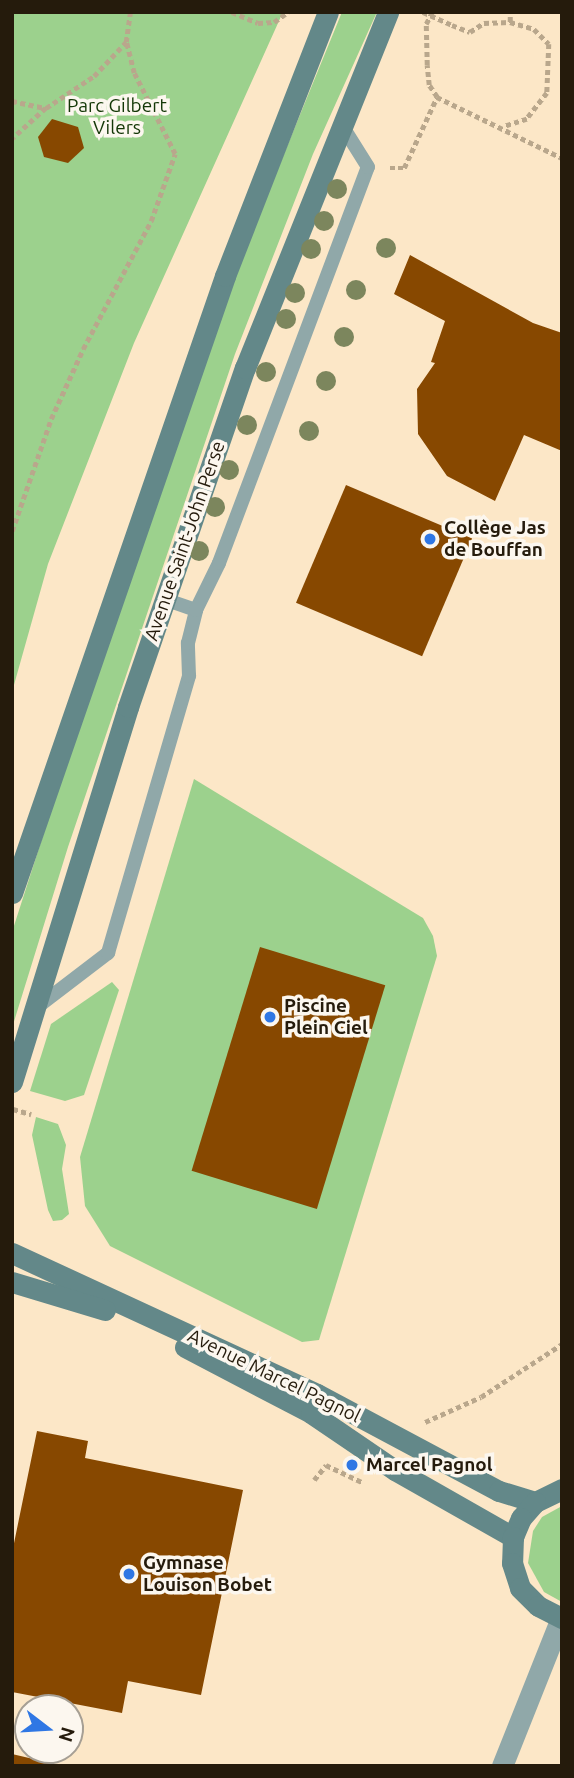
<!DOCTYPE html>
<html>
<head>
<meta charset="utf-8">
<style>
  body { margin:0 }
  #map { position:relative; width:574px; height:1778px; overflow:hidden; background:#fce7c7; font-family:Ubuntu,sans-serif }
  div>[style] { position:absolute }
  .green>* { inset:0; background:#9cd18d }
  .building>* { inset:0; background:#874800; transform-origin:0 0 }
  .path>* { height:4.5px; margin-top:-2.25px; transform-origin:0; background:repeating-linear-gradient(90deg,#b9a78c 0 5px,transparent 0 8.5px) }
  .service>* { height:14px; margin:-7px; padding:0 7px; transform-origin:7px; border-radius:7px; background:#90a8a9 }
  .minor>* { height:21px; margin:-10.5px; padding:0 10.5px; transform-origin:10.5px; border-radius:10.5px; background:#90a8a9 }
  .secondary>* { height:21px; margin:-10.5px; padding:0 10.5px; transform-origin:10.5px; border-radius:10.5px; background:#638889 }
  .path-bridge>* { height:4.5px; margin-top:-2.25px; transform-origin:0; background:repeating-linear-gradient(90deg,#b9a78c 0 5px,transparent 0 8.5px) }
  .trees>* { width:20px; height:20px; margin:-10px; border-radius:50%; background:#7c865d }
  .dots>* { width:19px; height:19px; translate:-50% -50%; box-sizing:border-box; border:4px solid #fcf7ef; border-radius:50% }
  span { translate:-50% -50%; white-space:nowrap; text-align:center; line-height:1.15; -webkit-text-stroke:7px #fcf7ef; paint-order:stroke }
  .park-label { font-size:19px; color:#133706 }
  .poi-label { font-size:19px; color:#251b0c; font-weight:700 }
  .left { translate:0 -50%; text-align:left }
  .street-label { font-size:19px; color:#251b0c }
  .frame { position:absolute; inset:0; border:14px solid #251b0c; pointer-events:none }
  .north { position:absolute; left:14px; top:1694px; width:70px; height:70px; box-sizing:border-box; background:#fcf7ef; border:2px solid #a69f94; border-radius:50%; rotate:107deg; font-size:19px; font-weight:700; line-height:28px; text-align:center; color:#251b0c }
  .north::after { content:''; display:block; margin:auto; width:24px; height:32px; background:#2f77e4; clip-path:polygon(50% 0,100% 100%,50% 72%,0 100%) }
</style>
</head>
<body>
<div id="map">
  <div class="green">
    <i style="clip-path:polygon(12px 12px,283px 12px,134px 343px,48px 564px,12px 692px)"></i>
    <i style="clip-path:polygon(342px 12px,377px 12px,313px 154px,235px 354px,68px 847px,12px 1028px,12px 932px,50px 814px,228px 291px)"></i>
    <i style="clip-path:polygon(194px 779px,423px 918px,433px 936px,437px 956px,319px 1340px,302px 1342px,110px 1246px,85px 1206px,80px 1157px)"></i>
    <i style="clip-path:polygon(112px 982px,119px 990px,84px 1095px,65px 1101px,30px 1091px,51px 1024px)"></i>
    <i style="clip-path:polygon(36px 1117px,58px 1124px,66px 1145px,62px 1169px,69px 1214px,62px 1220px,53px 1221px,48px 1210px,32px 1135px)"></i>
    <i style="clip-path:polygon(562px 1506px,562px 1602px,544px 1592px,528px 1563px,533px 1531px,542px 1517px)"></i>
  </div>
  <div class="building">
    <i style="clip-path:polygon(52px 119px,78px 127px,84px 148px,68px 163px,44px 157px,38px 137px)"></i>
    <i style="clip-path:polygon(410px 255px,533px 323px,562px 333px,562px 451px,524px 435px,495px 501px,447px 476px,418px 434px,417px 389px,435px 363px,431px 362px,445px 321px,394px 294px)"></i>
    <i style="left:346px;top:485px;width:137px;height:128px;rotate:23deg"></i>
    <i style="left:260px;top:947px;width:131px;height:234px;rotate:17deg"></i>
    <i style="clip-path:polygon(37px 1431px,88px 1441px,85px 1458px,243px 1490px,201px 1695px,128px 1681px,122px 1713px,12px 1692px,12px 1553px)"></i>
    <i style="clip-path:polygon(12px 1754px,59px 1765px,59px 1766px,12px 1766px)"></i>
  </div>
  <div class="path">
    <i style="left:232px;top:12px;width:28px;rotate:23deg"></i>
    <i style="left:258px;top:23px;width:16px;rotate:-4deg"></i>
    <i style="left:274px;top:22px;width:17px;rotate:-36deg"></i>
    <i style="left:510px;top:22px;width:10px;rotate:-90deg"></i>
    <i style="left:452px;top:25px;width:19px;rotate:21deg"></i>
    <i style="left:470px;top:32px;width:17px;rotate:-33deg"></i>
    <i style="left:484px;top:23px;width:26px;rotate:-2deg"></i>
    <i style="left:510px;top:22px;width:25px;rotate:16deg"></i>
    <i style="left:534px;top:29px;width:21px;rotate:45deg"></i>
    <i style="left:549px;top:44px;width:49px;rotate:92.3deg"></i>
    <i style="left:547px;top:93px;width:33px;rotate:128deg"></i>
    <i style="left:527px;top:119px;width:25px;rotate:162deg"></i>
    <i style="left:437px;top:97px;width:139px;rotate:26deg"></i>
    <i style="left:12px;top:101px;width:35px;rotate:12deg"></i>
    <i style="left:46px;top:108px;width:46px;rotate:137.6deg"></i>
    <i style="left:46px;top:108px;width:58px;rotate:-33.7deg"></i>
    <i style="left:94px;top:76px;width:47px;rotate:-46.7deg"></i>
    <i style="left:390px;top:168px;width:14px"></i>
    <i style="left:404px;top:168px;width:78px;rotate:-65.1deg"></i>
    <i style="left:437px;top:97px;width:14px;rotate:-124deg"></i>
    <i style="left:429px;top:85px;width:20px;rotate:-96deg"></i>
    <i style="left:427px;top:65px;width:41px;rotate:-91.4deg"></i>
    <i style="left:426px;top:24px;width:13px;rotate:-63deg"></i>
    <i style="left:12px;top:531px;width:119px;rotate:-70.8deg"></i>
    <i style="left:51px;top:419px;width:77px;rotate:-65.4deg"></i>
    <i style="left:83px;top:349px;width:145px;rotate:-62deg"></i>
    <i style="left:151px;top:221px;width:71px;rotate:-70.3deg"></i>
    <i style="left:175px;top:154px;width:91px;rotate:-116.8deg"></i>
    <i style="left:134px;top:73px;width:32px;rotate:-104deg"></i>
    <i style="left:126px;top:42px;width:30px;rotate:-82deg"></i>
    <i style="left:13px;top:1109px;width:19px;rotate:16deg"></i>
    <i style="left:425px;top:1422px;width:61px;rotate:-24.1deg"></i>
    <i style="left:481px;top:1397px;width:97px;rotate:-33.2deg"></i>
    <i style="left:314px;top:1480px;width:19px;rotate:-51deg"></i>
    <i style="left:326px;top:1465px;width:42px;rotate:25.3deg"></i>
  </div>
  <div class="service">
    <i style="left:164px;top:599px;width:34px;rotate:19deg"></i>
    <i style="left:36px;top:1008px;width:91px;rotate:-37.4deg"></i>
    <i style="left:108px;top:953px;width:289px;rotate:-73.7deg"></i>
    <i style="left:189px;top:676px;width:33px;rotate:-92deg"></i>
    <i style="left:188px;top:643px;width:34px;rotate:-76deg"></i>
    <i style="left:196px;top:610px;width:52px;rotate:-63.9deg"></i>
    <i style="left:219px;top:563px;width:423px;rotate:-69.4deg"></i>
    <i style="left:368px;top:167px;width:51px;rotate:-122.1deg"></i>
  </div>
  <div class="minor">
    <i style="left:502px;top:1766px;width:159px;rotate:-68.3deg"></i>
  </div>
  <div class="secondary">
    <i style="left:12px;top:893px;width:653px;rotate:-70.95deg"></i>
    <i style="left:225px;top:276px;width:283px;rotate:-68.7deg"></i>
    <i style="left:12px;top:1082px;width:393px;rotate:-72.8deg"></i>
    <i style="left:128px;top:707px;width:359px;rotate:-71deg"></i>
    <i style="left:245px;top:368px;width:384px;rotate:-68.1deg"></i>
    <i style="left:12px;top:1253px;width:336px;rotate:24.8deg"></i>
    <i style="left:317px;top:1394px;width:206px;rotate:28.1deg"></i>
    <i style="left:499px;top:1491px;width:38px;rotate:17deg"></i>
    <i style="left:12px;top:1282px;width:97px;rotate:16.8deg"></i>
    <i style="left:185px;top:1347px;width:142px;rotate:27.6deg"></i>
    <i style="left:311px;top:1413px;width:102px;rotate:34.2deg"></i>
    <i style="left:395px;top:1470px;width:136px;rotate:29.6deg"></i>
    <i style="left:562px;top:1489px;width:30px;rotate:154deg"></i>
    <i style="left:535px;top:1502px;width:21px;rotate:131deg"></i>
    <i style="left:521px;top:1518px;width:21px;rotate:113deg"></i>
    <i style="left:513px;top:1537px;width:26px;rotate:92deg"></i>
    <i style="left:512px;top:1563px;width:26px;rotate:72deg"></i>
    <i style="left:520px;top:1588px;width:25px;rotate:45deg"></i>
    <i style="left:538px;top:1606px;width:27px;rotate:27deg"></i>
  </div>
  <div class="path-bridge">
    <i style="left:423px;top:12px;width:32px;rotate:24deg"></i>
  </div>
  <div class="trees">
    <i style="left:337px;top:189px"></i>
    <i style="left:324px;top:221px"></i>
    <i style="left:386px;top:248px"></i>
    <i style="left:311px;top:249px"></i>
    <i style="left:356px;top:290px"></i>
    <i style="left:295px;top:293px"></i>
    <i style="left:286px;top:319px"></i>
    <i style="left:344px;top:337px"></i>
    <i style="left:266px;top:372px"></i>
    <i style="left:326px;top:381px"></i>
    <i style="left:247px;top:425px"></i>
    <i style="left:309px;top:431px"></i>
    <i style="left:229px;top:470px"></i>
    <i style="left:215px;top:507px"></i>
    <i style="left:199px;top:551px"></i>
  </div>
  <div class="dots">
    <i style="left:430px;top:539px;background:#2f77e4"></i>
    <i style="left:270px;top:1017px;background:#2f77e4"></i>
    <i style="left:352px;top:1465px;background:#2f77e4"></i>
    <i style="left:129px;top:1574px;background:#2f77e4"></i>
  </div>
  <div class="park-label">
    <span style="left:117px;top:117px">Parc Gilbert<br>Vilers</span>
  </div>
  <div class="poi-label">
    <span class="left" style="left:444px;top:539px">Collège Jas<br>de Bouffan</span>
    <span class="left" style="left:284px;top:1017px">Piscine<br>Plein Ciel</span>
    <span class="left" style="left:366px;top:1465px">Marcel Pagnol</span>
    <span class="left" style="left:143px;top:1574px">Gymnase<br>Louison Bobet</span>
  </div>
  <div class="street-label">
    <span style="left:185px;top:541px;rotate:-71deg">Avenue Saint-John Perse</span>
    <span style="left:274px;top:1376px;rotate:26deg">Avenue Marcel Pagnol</span>
  </div>
  <div class="frame"></div>
  <div class="north">N</div>
</div>
</body>
</html>
